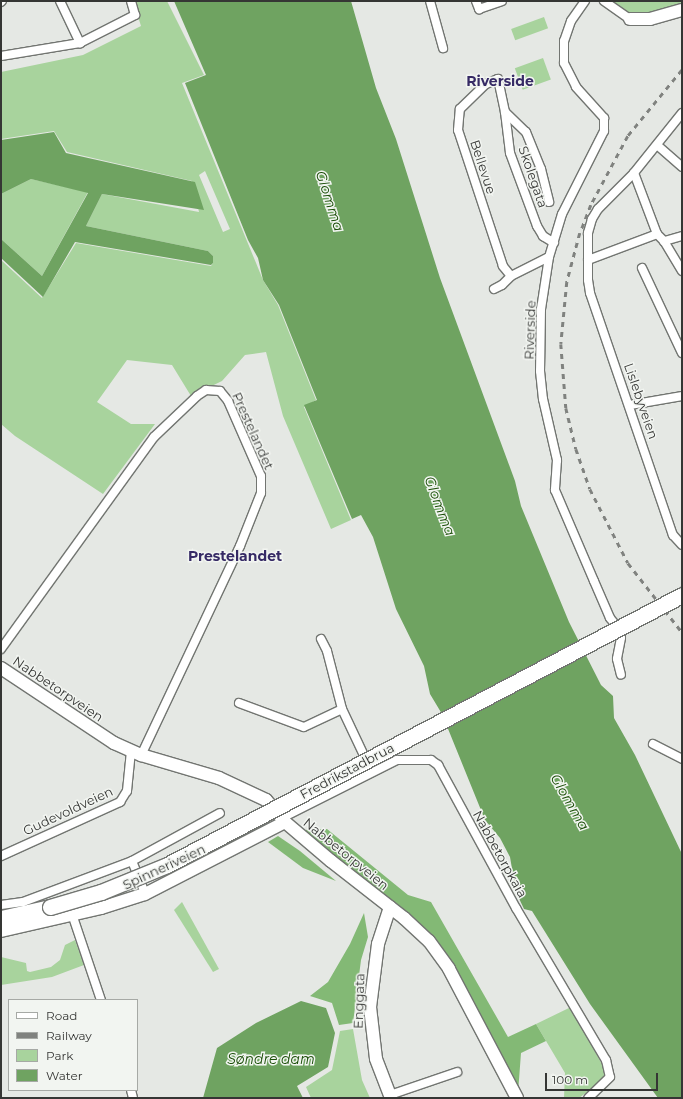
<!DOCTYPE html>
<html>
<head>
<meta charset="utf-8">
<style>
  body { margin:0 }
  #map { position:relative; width:683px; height:1099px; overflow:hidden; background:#e5e8e4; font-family:Montserrat,sans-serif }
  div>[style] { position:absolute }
  .green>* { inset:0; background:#a8d39d; transform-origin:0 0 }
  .forest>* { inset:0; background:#83b975 }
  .water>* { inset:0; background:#6fa361 }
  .roads { filter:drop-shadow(1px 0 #727571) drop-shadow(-1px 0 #727571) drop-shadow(0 1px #727571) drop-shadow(0 -1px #727571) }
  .street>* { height:8px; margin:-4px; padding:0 4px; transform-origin:4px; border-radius:4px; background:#fff }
  .secondary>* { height:12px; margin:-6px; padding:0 6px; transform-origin:6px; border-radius:6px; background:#fff }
  .highway>* { height:15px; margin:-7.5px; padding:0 7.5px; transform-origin:7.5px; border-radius:7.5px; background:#fff }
  .rail>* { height:2.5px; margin-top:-1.25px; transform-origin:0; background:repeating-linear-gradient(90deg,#80827f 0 5px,transparent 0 10px) }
  .bridges { filter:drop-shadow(1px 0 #727571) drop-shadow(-1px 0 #727571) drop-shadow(0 1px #727571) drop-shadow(0 -1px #727571) }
  .highway-bridge>* { height:15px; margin:-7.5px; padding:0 7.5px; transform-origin:7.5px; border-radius:7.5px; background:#fff }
  span { translate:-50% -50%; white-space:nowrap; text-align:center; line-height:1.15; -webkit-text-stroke:3px #f2f5f1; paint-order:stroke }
  .street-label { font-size:13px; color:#353634 }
  .neighbourhood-label { font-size:14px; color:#362a65; font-weight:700 }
  .water-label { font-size:14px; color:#1b4e08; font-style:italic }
  .frame { position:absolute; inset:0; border:2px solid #353634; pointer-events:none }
  .legend { position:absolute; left:8px; top:999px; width:130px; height:92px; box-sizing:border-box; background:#f2f5f1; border:1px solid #a6a9a5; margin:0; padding:5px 7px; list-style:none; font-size:12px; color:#353634 }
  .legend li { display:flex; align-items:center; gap:8px; height:20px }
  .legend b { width:20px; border:1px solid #a6a9a5 }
  .scale { position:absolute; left:545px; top:1073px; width:113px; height:18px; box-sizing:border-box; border:2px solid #353634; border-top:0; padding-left:5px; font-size:12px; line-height:14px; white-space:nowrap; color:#353634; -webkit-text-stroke:3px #f2f5f1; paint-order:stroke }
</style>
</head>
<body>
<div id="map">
  <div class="green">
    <i style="clip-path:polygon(evenodd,133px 1px,167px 1px,204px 75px,182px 83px,263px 280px,278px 305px,316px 400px,304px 407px,351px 520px,331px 529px,283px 416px,266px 352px,245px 355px,222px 381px,191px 396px,172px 365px,127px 360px,97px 402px,131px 424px,155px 424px,103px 494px,15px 436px,1px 424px,1px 260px,42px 298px,76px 243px,211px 266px,213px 263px,213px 256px,208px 251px,86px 226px,102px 194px,199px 212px,192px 181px,67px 152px,54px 131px,1px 139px,1px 72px,83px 55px,141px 26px,133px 1px,205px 171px,230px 229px,223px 232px,199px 175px,205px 171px)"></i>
    <i style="clip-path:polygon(606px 1px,682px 1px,682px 5px,651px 16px,623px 15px)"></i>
    <i style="left:544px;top:17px;width:12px;height:35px;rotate:70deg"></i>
    <i style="left:543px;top:58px;width:23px;height:30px;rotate:70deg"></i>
    <i style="clip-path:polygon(31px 179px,88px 192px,42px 276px,1px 239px,1px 194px)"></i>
    <i style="clip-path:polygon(182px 902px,219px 969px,213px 972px,174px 910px)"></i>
    <i style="clip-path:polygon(75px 940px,84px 965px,52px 977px,1px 985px,1px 957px,26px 963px,27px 971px,30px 972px,51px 967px,60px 960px,65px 945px)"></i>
    <i style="clip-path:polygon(571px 1007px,605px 1070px,603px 1080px,579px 1098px,564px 1098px,565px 1073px,536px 1024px)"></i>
    <i style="clip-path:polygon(353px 1029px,362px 1080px,370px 1098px,311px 1098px,306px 1087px,332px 1070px,340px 1031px)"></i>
  </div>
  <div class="forest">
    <i style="clip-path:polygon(327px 829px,408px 895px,431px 902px,508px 1037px,536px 1024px,546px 1041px,521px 1053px,518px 1093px,429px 935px,411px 915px,342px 864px,304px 830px)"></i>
    <i style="clip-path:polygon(278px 836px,300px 851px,336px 881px,303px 868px,268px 842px)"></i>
    <i style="clip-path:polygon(364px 913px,368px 937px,361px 960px,353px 1023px,339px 1025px,332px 1003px,310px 996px,328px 982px,350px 944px)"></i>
  </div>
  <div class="water">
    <i style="clip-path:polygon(174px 1px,351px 1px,376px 88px,396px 139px,440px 278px,515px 481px,521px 506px,569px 622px,601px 685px,613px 696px,614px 718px,635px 755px,682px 854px,682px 1098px,658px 1098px,590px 1004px,532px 911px,524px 909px,516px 892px,510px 857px,500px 838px,485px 820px,442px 714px,430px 694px,424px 666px,396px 609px,373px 537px,361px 515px,352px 519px,304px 405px,317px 400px,279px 305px,263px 280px,258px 258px,248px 240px,185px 83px,206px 75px)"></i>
    <i style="clip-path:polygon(54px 132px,66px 153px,195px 182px,204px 210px,102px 194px,86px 226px,208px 251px,213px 256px,213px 263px,211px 265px,75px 242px,43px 297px,1px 258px,1px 239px,42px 276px,88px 193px,31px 179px,1px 194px,1px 140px)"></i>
    <i style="clip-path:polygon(301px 1001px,326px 1008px,335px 1033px,328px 1067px,297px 1086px,303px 1098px,203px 1098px,217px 1048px,256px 1023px)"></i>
  </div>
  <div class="roads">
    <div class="street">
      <i style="left:60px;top:1px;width:47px;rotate:64.5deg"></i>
      <i style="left:430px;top:1px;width:49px;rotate:74.5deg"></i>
      <i style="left:476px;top:1px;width:9px;rotate:69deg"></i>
      <i style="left:479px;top:9px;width:24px;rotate:-19deg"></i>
      <i style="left:585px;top:1px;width:24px;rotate:125deg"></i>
      <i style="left:571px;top:21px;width:21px;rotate:109deg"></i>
      <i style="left:564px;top:41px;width:22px;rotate:90deg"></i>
      <i style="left:564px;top:63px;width:27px;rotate:63deg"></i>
      <i style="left:576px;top:87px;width:42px;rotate:47.9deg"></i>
      <i style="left:604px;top:118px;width:13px;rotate:90deg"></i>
      <i style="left:604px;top:131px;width:93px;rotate:116.8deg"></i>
      <i style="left:562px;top:214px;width:45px;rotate:106.8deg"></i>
      <i style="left:549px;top:257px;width:53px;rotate:98.7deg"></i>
      <i style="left:541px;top:309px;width:62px;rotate:90.9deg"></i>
      <i style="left:540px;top:371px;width:28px;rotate:84deg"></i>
      <i style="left:543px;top:399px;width:63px;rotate:77.1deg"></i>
      <i style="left:557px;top:460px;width:30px;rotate:94deg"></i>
      <i style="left:555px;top:490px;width:99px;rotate:66.8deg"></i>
      <i style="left:594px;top:581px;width:40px;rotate:66.6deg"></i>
      <i style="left:610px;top:618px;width:13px;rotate:51deg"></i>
      <i style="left:618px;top:628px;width:10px;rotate:73deg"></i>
      <i style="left:621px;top:638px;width:21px;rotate:101deg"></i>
      <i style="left:617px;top:659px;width:16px;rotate:76deg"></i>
      <i style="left:604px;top:1px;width:32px;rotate:35deg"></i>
      <i style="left:1px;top:2px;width:1px;rotate:-45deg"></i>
      <i style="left:1px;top:56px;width:80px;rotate:-9.3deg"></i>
      <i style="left:80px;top:43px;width:62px;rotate:-27deg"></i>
      <i style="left:135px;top:15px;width:15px;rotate:-106deg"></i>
      <i style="left:505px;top:112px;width:41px;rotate:83deg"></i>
      <i style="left:510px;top:153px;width:78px;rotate:69.7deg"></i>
      <i style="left:537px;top:226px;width:12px;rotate:59deg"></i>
      <i style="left:543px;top:236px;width:13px;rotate:32deg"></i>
      <i style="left:682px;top:113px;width:77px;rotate:128.7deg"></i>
      <i style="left:634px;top:173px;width:51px;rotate:135deg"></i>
      <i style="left:598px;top:209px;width:12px;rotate:121deg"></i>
      <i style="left:592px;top:219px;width:15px;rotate:106deg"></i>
      <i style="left:588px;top:233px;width:47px;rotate:90deg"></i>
      <i style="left:588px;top:280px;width:13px;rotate:81deg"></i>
      <i style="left:590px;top:293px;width:256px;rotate:71.1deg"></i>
      <i style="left:673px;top:535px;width:13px;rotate:48deg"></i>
      <i style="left:657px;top:145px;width:33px;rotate:41deg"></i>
      <i style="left:634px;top:173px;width:65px;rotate:69.3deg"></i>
      <i style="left:657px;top:234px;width:10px;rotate:45deg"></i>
      <i style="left:682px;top:236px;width:19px;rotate:164deg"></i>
      <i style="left:664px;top:241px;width:35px;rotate:59deg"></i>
      <i style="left:588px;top:260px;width:74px;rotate:-20.6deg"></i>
      <i style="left:642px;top:268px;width:94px;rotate:64.8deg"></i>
      <i style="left:511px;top:276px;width:13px;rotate:-129deg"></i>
      <i style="left:503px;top:266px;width:143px;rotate:-108.3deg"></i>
      <i style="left:458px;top:130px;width:21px;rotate:-85deg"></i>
      <i style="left:460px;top:109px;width:36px;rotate:-44deg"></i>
      <i style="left:486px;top:84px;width:13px;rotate:-23deg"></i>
      <i style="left:498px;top:79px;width:34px;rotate:78deg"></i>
      <i style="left:505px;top:112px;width:29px;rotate:44deg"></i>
      <i style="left:526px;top:132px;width:40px;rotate:68deg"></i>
      <i style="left:541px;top:169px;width:34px;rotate:76deg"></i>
      <i style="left:494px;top:289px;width:9px;rotate:-27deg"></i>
      <i style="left:502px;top:285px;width:13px;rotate:-45deg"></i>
      <i style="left:511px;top:276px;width:42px;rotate:-26.6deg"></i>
      <i style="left:630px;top:405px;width:53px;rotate:-9.8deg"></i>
      <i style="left:321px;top:639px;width:13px;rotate:63deg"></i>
      <i style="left:327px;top:651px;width:60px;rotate:75.5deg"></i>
      <i style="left:342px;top:709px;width:61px;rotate:64.7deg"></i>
      <i style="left:1px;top:649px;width:261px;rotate:-54.2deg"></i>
      <i style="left:154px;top:437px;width:59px;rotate:-43.6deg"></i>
      <i style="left:197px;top:396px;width:11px;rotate:-34deg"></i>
      <i style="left:206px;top:390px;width:14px;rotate:4deg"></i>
      <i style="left:220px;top:391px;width:13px;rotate:51deg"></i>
      <i style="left:228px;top:401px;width:82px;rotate:66.3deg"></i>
      <i style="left:261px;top:476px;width:17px;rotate:90deg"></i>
      <i style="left:261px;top:493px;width:57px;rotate:111.6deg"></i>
      <i style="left:240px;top:546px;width:231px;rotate:115.3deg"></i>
      <i style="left:239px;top:703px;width:69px;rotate:20.3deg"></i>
      <i style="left:304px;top:727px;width:42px;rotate:-25.3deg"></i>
      <i style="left:653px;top:744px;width:33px;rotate:27deg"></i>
      <i style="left:282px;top:818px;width:129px;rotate:-26.8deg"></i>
      <i style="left:397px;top:760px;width:34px"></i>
      <i style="left:431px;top:760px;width:9px;rotate:36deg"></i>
      <i style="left:438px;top:765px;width:163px;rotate:61.4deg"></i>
      <i style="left:516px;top:908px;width:177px;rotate:59.4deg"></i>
      <i style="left:606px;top:1060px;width:17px;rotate:77deg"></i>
      <i style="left:610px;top:1077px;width:30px;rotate:136deg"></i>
      <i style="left:1px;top:856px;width:131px;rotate:-24.4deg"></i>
      <i style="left:120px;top:802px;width:13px;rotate:-58deg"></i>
      <i style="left:127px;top:791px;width:40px;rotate:-84.3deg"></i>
      <i style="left:132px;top:861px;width:35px;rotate:68deg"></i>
      <i style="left:1px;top:905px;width:22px;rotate:-8deg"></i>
      <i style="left:23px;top:902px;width:116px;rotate:-20.6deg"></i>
      <i style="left:132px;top:861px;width:100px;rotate:-28.6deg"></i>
      <i style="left:72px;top:914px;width:91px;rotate:71.4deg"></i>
      <i style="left:131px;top:1090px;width:8px;rotate:76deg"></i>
      <i style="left:390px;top:1095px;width:71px;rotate:-18.9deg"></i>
    </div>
    <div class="secondary">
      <i style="left:630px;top:19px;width:20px"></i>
      <i style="left:650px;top:19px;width:33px;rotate:-16deg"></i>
      <i style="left:1px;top:668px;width:136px;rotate:33.6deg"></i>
      <i style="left:114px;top:743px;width:30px;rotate:24deg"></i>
      <i style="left:141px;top:755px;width:81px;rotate:16.4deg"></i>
      <i style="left:219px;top:778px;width:52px;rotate:25.1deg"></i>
      <i style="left:266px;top:800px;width:29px;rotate:49deg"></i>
      <i style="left:285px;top:822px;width:60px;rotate:40.3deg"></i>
      <i style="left:331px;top:861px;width:93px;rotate:38deg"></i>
      <i style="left:404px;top:918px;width:34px;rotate:43deg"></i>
      <i style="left:429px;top:941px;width:34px;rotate:54deg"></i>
      <i style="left:449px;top:969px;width:146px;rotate:62.2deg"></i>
      <i style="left:390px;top:907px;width:39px;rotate:108deg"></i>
      <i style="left:378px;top:944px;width:64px;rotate:97.2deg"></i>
      <i style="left:370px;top:1007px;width:52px;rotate:83.4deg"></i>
      <i style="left:376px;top:1059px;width:42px;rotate:69deg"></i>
      <i style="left:1px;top:931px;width:103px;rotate:-13deg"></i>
      <i style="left:101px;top:908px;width:46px;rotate:-17.7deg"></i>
      <i style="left:145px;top:894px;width:157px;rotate:-27.2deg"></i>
    </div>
    <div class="highway">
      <i style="left:1px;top:918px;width:50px;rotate:-12.7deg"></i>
    </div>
  </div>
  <div class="rail">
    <i style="left:682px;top:70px;width:85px;rotate:129.3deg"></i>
    <i style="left:628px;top:136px;width:78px;rotate:118.2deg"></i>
    <i style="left:591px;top:205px;width:30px;rotate:111deg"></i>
    <i style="left:580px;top:233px;width:51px;rotate:104.9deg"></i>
    <i style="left:567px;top:282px;width:62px;rotate:95.5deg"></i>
    <i style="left:561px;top:344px;width:64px;rotate:85.5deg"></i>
    <i style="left:566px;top:408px;width:42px;rotate:76.3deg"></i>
    <i style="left:576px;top:449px;width:42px;rotate:70.7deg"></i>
    <i style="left:590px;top:489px;width:83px;rotate:62.8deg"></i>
    <i style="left:628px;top:563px;width:88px;rotate:52deg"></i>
  </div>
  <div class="bridges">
    <div class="highway-bridge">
      <i style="left:50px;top:907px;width:53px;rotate:-16.4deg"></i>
      <i style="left:101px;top:892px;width:71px;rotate:-22.2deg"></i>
      <i style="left:167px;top:865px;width:581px;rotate:-27.67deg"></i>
    </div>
  </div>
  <div class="street-label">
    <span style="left:483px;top:167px;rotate:72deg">Bellevue</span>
    <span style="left:533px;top:177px;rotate:71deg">Skolegata</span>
    <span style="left:530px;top:330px;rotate:-88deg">Riverside</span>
    <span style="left:641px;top:401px;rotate:71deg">Lislebyveien</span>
    <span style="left:253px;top:431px;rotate:66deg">Prestelandet</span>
    <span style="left:58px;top:689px;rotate:34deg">Nabbetorpveien</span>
    <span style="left:347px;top:771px;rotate:-28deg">Fredrikstadbrua</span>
    <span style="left:68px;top:811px;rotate:-25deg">Gudevoldveien</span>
    <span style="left:346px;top:854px;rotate:39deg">Nabbetorpveien</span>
    <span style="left:500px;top:854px;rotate:61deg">Nabbetorpkaia</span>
    <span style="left:164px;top:867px;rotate:-25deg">Spinneriveien</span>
    <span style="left:359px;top:1001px;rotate:-88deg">Enggata</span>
  </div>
  <div class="neighbourhood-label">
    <span style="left:500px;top:81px">Riverside</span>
    <span style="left:235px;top:556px">Prestelandet</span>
  </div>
  <div class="water-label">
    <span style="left:330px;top:201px;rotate:72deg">Glomma</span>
    <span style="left:440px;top:506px;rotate:69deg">Glomma</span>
    <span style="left:570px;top:802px;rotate:60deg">Glomma</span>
    <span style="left:271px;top:1059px">Søndre dam</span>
  </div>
  <div class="frame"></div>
  <ul class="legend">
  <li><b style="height:5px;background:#fff"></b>Road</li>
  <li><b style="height:5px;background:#80827f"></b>Railway</li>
  <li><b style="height:11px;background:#a8d39d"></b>Park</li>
  <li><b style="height:11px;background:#6fa361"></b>Water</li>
  </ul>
  <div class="scale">100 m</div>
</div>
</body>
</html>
